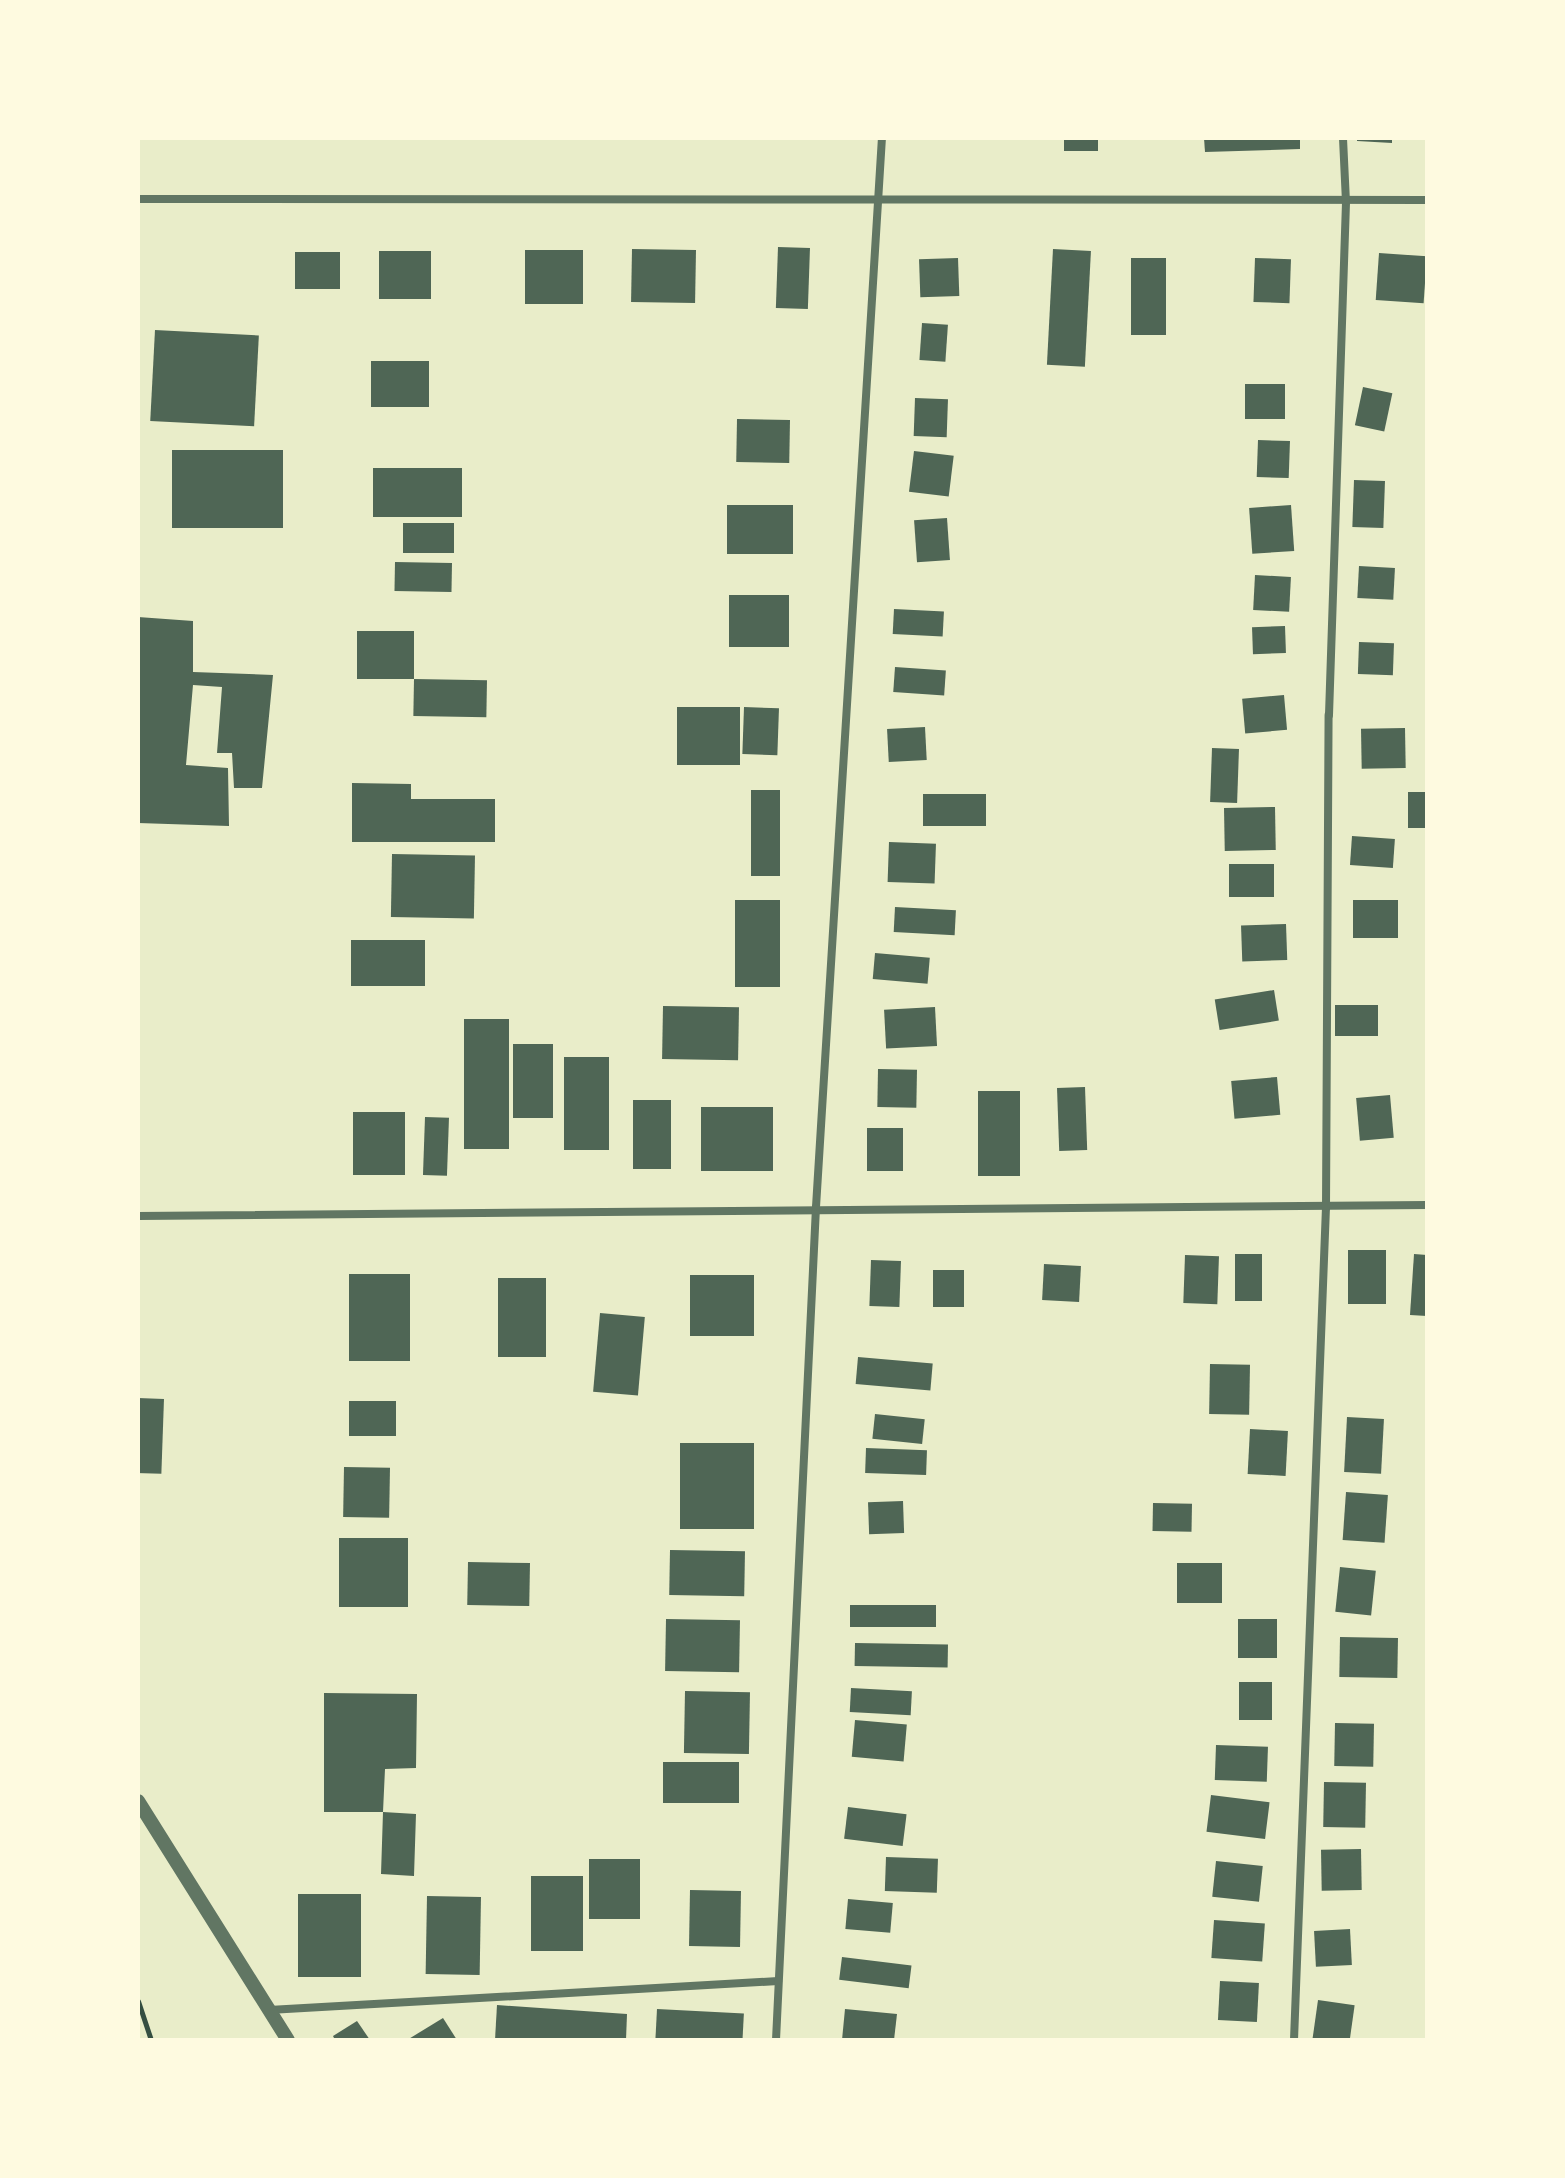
<!DOCTYPE html>
<html>
<head>
<meta charset="utf-8">
<style>
  body { margin:0 }
  #map { position:relative; width:1565px; height:2178px; overflow:hidden; background:#e9edc9; font-family:Helvetica,sans-serif }
  div>[style] { position:absolute }
  .building>* { inset:0; background:#4f6655; transform-origin:0 0 }
  .path>* { height:5px; margin:-2.5px; padding:0 2.5px; transform-origin:2.5px; border-radius:2.5px; background:#344e41 }
  .minor>* { height:8px; margin:-4px; padding:0 4px; transform-origin:4px; border-radius:4px; background:#617663 }
  .tertiary>* { height:14px; margin:-7px; padding:0 7px; transform-origin:7px; border-radius:7px; background:#617663 }
  span { translate:-50% -50%; white-space:nowrap; text-align:center; line-height:1.15; -webkit-text-stroke:6px #fefae0; paint-order:stroke }
  .frame { position:absolute; inset:0; border:140px solid #fefae0; pointer-events:none }
</style>
</head>
<body>
<div id="map">
  <div class="building">
    <i style="left:1064px;top:138px;width:34px;height:13px"></i>
    <i style="clip-path:polygon(1204px 138px,1300px 138px,1300px 149px,1205px 152px)"></i>
    <i style="clip-path:polygon(1357px 138px,1392px 138px,1392px 143px,1357px 141px)"></i>
    <i style="left:778px;top:247px;width:32px;height:61px;rotate:2deg"></i>
    <i style="left:632px;top:249px;width:64px;height:53px;rotate:1deg"></i>
    <i style="left:1053px;top:249px;width:38px;height:116px;rotate:3deg"></i>
    <i style="left:525px;top:250px;width:58px;height:54px"></i>
    <i style="left:379px;top:251px;width:52px;height:48px"></i>
    <i style="left:295px;top:252px;width:45px;height:37px"></i>
    <i style="left:1379px;top:253px;width:48px;height:47px;rotate:4deg"></i>
    <i style="left:958px;top:258px;width:38px;height:39px;rotate:88deg"></i>
    <i style="left:1131px;top:258px;width:35px;height:77px"></i>
    <i style="left:1255px;top:258px;width:36px;height:44px;rotate:2deg"></i>
    <i style="left:922px;top:323px;width:26px;height:37px;rotate:4deg"></i>
    <i style="left:155px;top:330px;width:104px;height:91px;rotate:3deg"></i>
    <i style="left:371px;top:361px;width:58px;height:46px"></i>
    <i style="left:1245px;top:384px;width:40px;height:35px"></i>
    <i style="left:1363px;top:387px;width:30px;height:39px;rotate:12deg"></i>
    <i style="left:915px;top:398px;width:33px;height:38px;rotate:2deg"></i>
    <i style="left:737px;top:419px;width:53px;height:43px;rotate:1deg"></i>
    <i style="left:1258px;top:440px;width:32px;height:37px;rotate:2deg"></i>
    <i style="left:172px;top:450px;width:111px;height:78px"></i>
    <i style="left:914px;top:451px;width:40px;height:41px;rotate:7deg"></i>
    <i style="left:373px;top:468px;width:89px;height:49px"></i>
    <i style="left:1354px;top:480px;width:31px;height:47px;rotate:2deg"></i>
    <i style="left:727px;top:505px;width:66px;height:49px"></i>
    <i style="left:1291px;top:505px;width:46px;height:42px;rotate:86deg"></i>
    <i style="left:947px;top:518px;width:42px;height:33px;rotate:86deg"></i>
    <i style="left:403px;top:523px;width:51px;height:30px"></i>
    <i style="left:395px;top:562px;width:57px;height:29px;rotate:1deg"></i>
    <i style="left:1359px;top:566px;width:36px;height:32px;rotate:3deg"></i>
    <i style="left:1255px;top:575px;width:36px;height:35px;rotate:3deg"></i>
    <i style="left:729px;top:595px;width:60px;height:52px"></i>
    <i style="left:894px;top:609px;width:50px;height:25px;rotate:3deg"></i>
    <i style="clip-path:polygon(138px 617px,193px 621px,193px 672px,273px 675px,262px 788px,234px 788px,232px 753px,217px 753px,222px 687px,193px 685px,186px 765px,228px 768px,229px 826px,138px 823px)"></i>
    <i style="left:1285px;top:626px;width:27px;height:33px;rotate:88deg"></i>
    <i style="left:357px;top:631px;width:57px;height:48px"></i>
    <i style="left:1359px;top:642px;width:35px;height:32px;rotate:2deg"></i>
    <i style="left:895px;top:667px;width:51px;height:25px;rotate:4deg"></i>
    <i style="left:414px;top:679px;width:73px;height:37px;rotate:1deg"></i>
    <i style="left:1284px;top:695px;width:35px;height:42px;rotate:85deg"></i>
    <i style="left:677px;top:707px;width:63px;height:58px"></i>
    <i style="left:744px;top:707px;width:35px;height:47px;rotate:2deg"></i>
    <i style="left:925px;top:727px;width:33px;height:38px;rotate:87deg"></i>
    <i style="left:1405px;top:728px;width:40px;height:44px;rotate:89deg"></i>
    <i style="left:1212px;top:748px;width:27px;height:54px;rotate:2deg"></i>
    <i style="clip-path:polygon(352px 783px,411px 784px,411px 799px,495px 799px,495px 842px,352px 842px)"></i>
    <i style="left:751px;top:790px;width:29px;height:86px"></i>
    <i style="left:1427px;top:792px;width:36px;height:19px;rotate:90deg"></i>
    <i style="left:923px;top:794px;width:63px;height:32px"></i>
    <i style="left:1275px;top:807px;width:43px;height:51px;rotate:89deg"></i>
    <i style="left:1352px;top:836px;width:43px;height:29px;rotate:4deg"></i>
    <i style="left:889px;top:842px;width:47px;height:40px;rotate:2deg"></i>
    <i style="left:392px;top:854px;width:83px;height:63px;rotate:1deg"></i>
    <i style="left:1229px;top:864px;width:45px;height:33px"></i>
    <i style="left:735px;top:900px;width:45px;height:87px"></i>
    <i style="left:1398px;top:900px;width:38px;height:45px;rotate:90deg"></i>
    <i style="left:895px;top:907px;width:61px;height:25px;rotate:3deg"></i>
    <i style="left:1286px;top:924px;width:36px;height:45px;rotate:88deg"></i>
    <i style="left:351px;top:940px;width:74px;height:46px"></i>
    <i style="left:875px;top:953px;width:55px;height:26px;rotate:5deg"></i>
    <i style="left:1274px;top:990px;width:31px;height:60px;rotate:81deg"></i>
    <i style="left:1335px;top:1005px;width:43px;height:31px"></i>
    <i style="left:663px;top:1006px;width:76px;height:53px;rotate:1deg"></i>
    <i style="left:935px;top:1007px;width:39px;height:51px;rotate:87deg"></i>
    <i style="left:464px;top:1019px;width:45px;height:130px"></i>
    <i style="left:513px;top:1044px;width:40px;height:74px"></i>
    <i style="left:564px;top:1057px;width:45px;height:93px"></i>
    <i style="left:878px;top:1069px;width:39px;height:38px;rotate:1deg"></i>
    <i style="left:1277px;top:1077px;width:38px;height:46px;rotate:85deg"></i>
    <i style="left:1085px;top:1087px;width:63px;height:28px;rotate:88deg"></i>
    <i style="left:978px;top:1091px;width:42px;height:85px"></i>
    <i style="left:1390px;top:1095px;width:43px;height:34px;rotate:85deg"></i>
    <i style="left:633px;top:1100px;width:38px;height:69px"></i>
    <i style="left:701px;top:1107px;width:72px;height:64px"></i>
    <i style="left:353px;top:1112px;width:52px;height:63px"></i>
    <i style="left:425px;top:1117px;width:24px;height:58px;rotate:2deg"></i>
    <i style="left:867px;top:1128px;width:36px;height:43px"></i>
    <i style="left:1348px;top:1250px;width:38px;height:54px"></i>
    <i style="left:1235px;top:1254px;width:27px;height:47px"></i>
    <i style="clip-path:polygon(1414px 1254px,1427px 1255px,1427px 1316px,1410px 1315px)"></i>
    <i style="left:1185px;top:1255px;width:34px;height:48px;rotate:2deg"></i>
    <i style="left:871px;top:1260px;width:30px;height:46px;rotate:2deg"></i>
    <i style="left:1044px;top:1264px;width:37px;height:36px;rotate:3deg"></i>
    <i style="left:933px;top:1270px;width:31px;height:37px"></i>
    <i style="left:349px;top:1274px;width:61px;height:87px"></i>
    <i style="left:690px;top:1275px;width:64px;height:61px"></i>
    <i style="left:498px;top:1278px;width:48px;height:79px"></i>
    <i style="left:600px;top:1313px;width:45px;height:79px;rotate:5deg"></i>
    <i style="left:858px;top:1357px;width:75px;height:27px;rotate:5deg"></i>
    <i style="left:1210px;top:1364px;width:40px;height:50px;rotate:1deg"></i>
    <i style="left:138px;top:1398px;width:26px;height:75px;rotate:2deg"></i>
    <i style="left:349px;top:1401px;width:47px;height:35px"></i>
    <i style="left:875px;top:1414px;width:50px;height:25px;rotate:6deg"></i>
    <i style="left:1347px;top:1417px;width:37px;height:55px;rotate:3deg"></i>
    <i style="left:1250px;top:1429px;width:38px;height:45px;rotate:3deg"></i>
    <i style="left:680px;top:1443px;width:74px;height:86px"></i>
    <i style="left:866px;top:1448px;width:61px;height:25px;rotate:2deg"></i>
    <i style="left:344px;top:1467px;width:46px;height:50px;rotate:1deg"></i>
    <i style="left:1346px;top:1492px;width:42px;height:48px;rotate:4deg"></i>
    <i style="left:903px;top:1501px;width:32px;height:35px;rotate:88deg"></i>
    <i style="left:1153px;top:1503px;width:39px;height:28px;rotate:1deg"></i>
    <i style="left:339px;top:1538px;width:69px;height:69px"></i>
    <i style="left:670px;top:1550px;width:75px;height:45px;rotate:1deg"></i>
    <i style="left:468px;top:1562px;width:62px;height:43px;rotate:1deg"></i>
    <i style="left:1177px;top:1563px;width:45px;height:40px"></i>
    <i style="left:1340px;top:1567px;width:36px;height:45px;rotate:6deg"></i>
    <i style="left:936px;top:1605px;width:22px;height:86px;rotate:90deg"></i>
    <i style="left:666px;top:1619px;width:74px;height:52px;rotate:1deg"></i>
    <i style="left:1238px;top:1619px;width:39px;height:39px"></i>
    <i style="left:1340px;top:1637px;width:58px;height:40px;rotate:1deg"></i>
    <i style="left:855px;top:1643px;width:93px;height:23px;rotate:1deg"></i>
    <i style="left:1239px;top:1682px;width:33px;height:38px"></i>
    <i style="left:851px;top:1688px;width:61px;height:24px;rotate:3deg"></i>
    <i style="left:685px;top:1691px;width:65px;height:62px;rotate:1deg"></i>
    <i style="clip-path:polygon(324px 1693px,417px 1694px,416px 1768px,385px 1769px,383px 1812px,416px 1814px,414px 1876px,381px 1874px,383px 1812px,324px 1812px)"></i>
    <i style="left:855px;top:1720px;width:52px;height:37px;rotate:5deg"></i>
    <i style="left:1335px;top:1723px;width:39px;height:43px;rotate:1deg"></i>
    <i style="left:1216px;top:1745px;width:52px;height:35px;rotate:2deg"></i>
    <i style="left:663px;top:1762px;width:76px;height:41px"></i>
    <i style="left:1324px;top:1782px;width:42px;height:45px;rotate:1deg"></i>
    <i style="left:1211px;top:1795px;width:59px;height:37px;rotate:7deg"></i>
    <i style="left:848px;top:1807px;width:59px;height:32px;rotate:7deg"></i>
    <i style="left:1361px;top:1849px;width:41px;height:40px;rotate:89deg"></i>
    <i style="left:886px;top:1857px;width:52px;height:34px;rotate:2deg"></i>
    <i style="left:589px;top:1859px;width:51px;height:60px"></i>
    <i style="left:1216px;top:1861px;width:47px;height:36px;rotate:6deg"></i>
    <i style="left:531px;top:1876px;width:52px;height:75px"></i>
    <i style="left:690px;top:1890px;width:51px;height:56px;rotate:1deg"></i>
    <i style="left:298px;top:1894px;width:63px;height:83px"></i>
    <i style="left:427px;top:1896px;width:54px;height:78px;rotate:1deg"></i>
    <i style="left:848px;top:1899px;width:45px;height:30px;rotate:5deg"></i>
    <i style="left:1214px;top:1920px;width:51px;height:38px;rotate:4deg"></i>
    <i style="left:1350px;top:1929px;width:36px;height:36px;rotate:87deg"></i>
    <i style="left:842px;top:1957px;width:70px;height:23px;rotate:7deg"></i>
    <i style="left:1220px;top:1981px;width:39px;height:39px;rotate:3deg"></i>
    <i style="left:1318px;top:2000px;width:37px;height:40px;rotate:8deg"></i>
    <i style="clip-path:polygon(497px 2005px,627px 2014px,626px 2040px,495px 2040px)"></i>
    <i style="left:657px;top:2009px;width:87px;height:31px;rotate:3deg"></i>
    <i style="clip-path:polygon(845px 2009px,897px 2014px,894px 2040px,842px 2040px)"></i>
    <i style="clip-path:polygon(443px 2018px,457px 2040px,407px 2040px)"></i>
    <i style="clip-path:polygon(357px 2021px,370px 2040px,335px 2040px,333px 2036px)"></i>
  </div>
  <div class="path">
    <i style="left:138px;top:2001px;width:41px;rotate:71.6deg"></i>
  </div>
  <div class="minor">
    <i style="left:138px;top:199px;width:1289px;rotate:0.04deg"></i>
    <i style="left:138px;top:1216px;width:1289px;rotate:-0.49deg"></i>
    <i style="left:269px;top:2010px;width:510px;rotate:-3.26deg"></i>
    <i style="left:776px;top:2040px;width:834px;rotate:-87.25deg"></i>
    <i style="left:816px;top:1207px;width:1071px;rotate:-86.47deg"></i>
    <i style="left:1294px;top:2040px;width:833px;rotate:-87.8deg"></i>
    <i style="left:1326px;top:1208px;width:493px;rotate:-89.7deg"></i>
    <i style="left:1329px;top:715px;width:513px;rotate:-88.1deg"></i>
    <i style="left:1346px;top:202px;width:64px;rotate:-92.7deg"></i>
  </div>
  <div class="tertiary">
    <i style="left:138px;top:1801px;width:282px;rotate:57.9deg"></i>
  </div>
  <div class="frame"></div>
</div>
</body>
</html>
